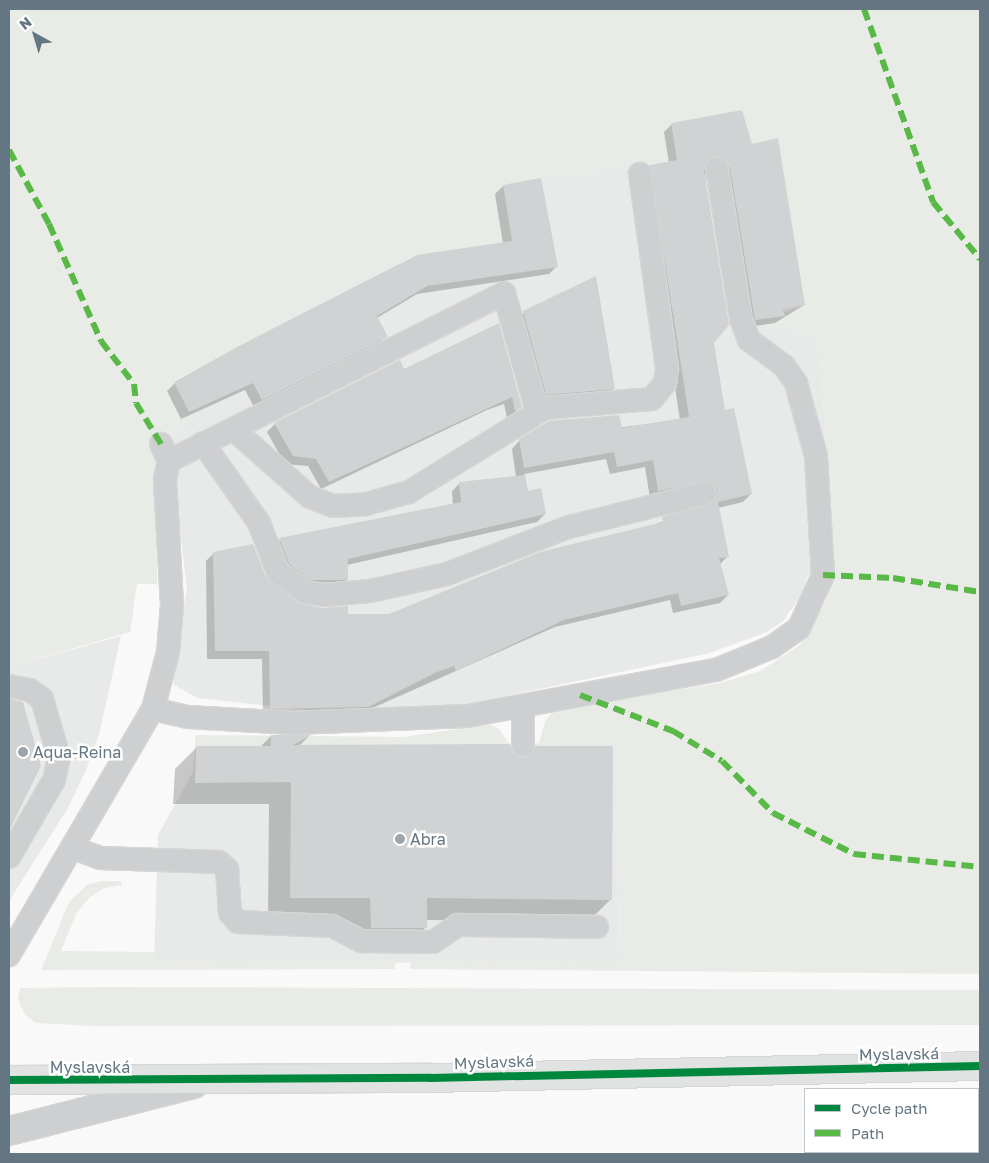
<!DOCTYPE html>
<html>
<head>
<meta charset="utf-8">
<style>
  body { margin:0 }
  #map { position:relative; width:989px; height:1163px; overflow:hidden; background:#f9f9f9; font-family:"Golos Text",sans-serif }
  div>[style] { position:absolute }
  .built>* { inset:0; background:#e8e9e9 }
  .green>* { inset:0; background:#e8ebe6 }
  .shadow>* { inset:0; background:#0003 }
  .building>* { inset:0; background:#d0d2d3 }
  .roads { filter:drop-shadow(1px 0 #d5d6d7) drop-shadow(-1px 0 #d5d6d7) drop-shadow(0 1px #d5d6d7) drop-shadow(0 -1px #d5d6d7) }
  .lane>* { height:22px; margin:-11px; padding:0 11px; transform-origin:11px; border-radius:11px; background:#cecfd0 }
  .street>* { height:28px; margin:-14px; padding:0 14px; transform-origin:14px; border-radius:14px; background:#cecfd0 }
  .secondary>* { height:28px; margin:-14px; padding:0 14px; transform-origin:14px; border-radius:14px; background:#e1e2e2 }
  .quiet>* { height:6px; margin-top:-3px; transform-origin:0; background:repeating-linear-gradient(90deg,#58b947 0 12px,transparent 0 18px) }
  .cycleway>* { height:8px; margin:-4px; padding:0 4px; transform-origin:4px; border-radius:4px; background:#00873e }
  .dots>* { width:14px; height:14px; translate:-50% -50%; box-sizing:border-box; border:2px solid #fff; border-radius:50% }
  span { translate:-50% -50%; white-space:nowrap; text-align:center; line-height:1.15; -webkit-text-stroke:5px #fff; paint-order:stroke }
  .poi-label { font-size:16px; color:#657683 }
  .left { translate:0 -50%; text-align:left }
  .street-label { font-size:16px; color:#657683 }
  .frame { position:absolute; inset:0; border:10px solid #657683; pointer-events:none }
  .legend { position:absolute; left:804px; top:1088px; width:175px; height:65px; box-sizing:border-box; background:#fff; border:1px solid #c1c8cd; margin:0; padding:6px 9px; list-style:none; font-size:15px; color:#657683 }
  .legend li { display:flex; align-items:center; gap:10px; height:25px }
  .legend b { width:25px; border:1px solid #c1c8cd }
  .north { position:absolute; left:10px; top:10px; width:50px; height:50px; -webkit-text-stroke:4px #fff; paint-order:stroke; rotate:321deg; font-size:14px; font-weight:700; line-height:20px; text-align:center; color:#657683 }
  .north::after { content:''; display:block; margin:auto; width:18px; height:22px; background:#657683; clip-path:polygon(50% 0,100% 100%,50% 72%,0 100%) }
</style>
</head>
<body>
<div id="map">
  <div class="built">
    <i style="clip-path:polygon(743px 110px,778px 138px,805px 305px,784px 309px,785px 316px,775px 327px,811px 335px,821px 357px,833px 580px,808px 575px,801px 596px,783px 621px,767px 632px,710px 653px,465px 705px,304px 710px,198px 698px,174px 685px,173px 665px,187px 588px,174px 483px,161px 444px,183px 427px,189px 412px,174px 382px,393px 266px,435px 253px,505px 201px,503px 185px,677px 160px,671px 123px)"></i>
    <i style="clip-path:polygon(121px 636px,99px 735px,86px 770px,68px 808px,9px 901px,9px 667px)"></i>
    <i style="clip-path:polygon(196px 735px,291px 742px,617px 744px,620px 963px,154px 962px,158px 835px,193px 772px)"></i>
  </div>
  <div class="green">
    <i style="clip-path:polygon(9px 9px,980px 9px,980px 974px,410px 969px,411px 961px,620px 963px,617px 744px,538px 746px,545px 722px,554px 709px,720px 683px,760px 671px,800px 645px,826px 601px,833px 580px,821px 357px,811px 335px,775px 327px,765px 319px,805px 305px,778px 139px,752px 144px,742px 110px,671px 123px,677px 160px,503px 185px,512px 241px,412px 257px,174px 381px,189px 412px,183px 427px,161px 444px,156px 454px,157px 584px,137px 584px,130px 632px,9px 667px)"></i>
    <i style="clip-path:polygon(489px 724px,499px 729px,509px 744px,195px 744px,196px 735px,404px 737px)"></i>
    <i style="clip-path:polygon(101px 881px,121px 881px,122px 885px,104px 888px,90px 897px,76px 914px,61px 951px,154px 952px,154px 962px,395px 961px,395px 969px,41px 970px,69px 902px,87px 885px)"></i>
    <i style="clip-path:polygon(106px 987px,980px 990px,980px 1025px,94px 1026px,36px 1023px,25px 1015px,18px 999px,20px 988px)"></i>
  </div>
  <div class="shadow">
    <i style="clip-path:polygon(672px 124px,751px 145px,804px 305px,775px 323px,748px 327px,714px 164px,705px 166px,712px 343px,724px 411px,751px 494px,743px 502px,718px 508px,728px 556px,720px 564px,728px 595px,720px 603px,673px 613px,670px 600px,555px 627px,359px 714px,263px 716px,262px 659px,207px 659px,206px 561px,214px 553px,265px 578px,298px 604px,347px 615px,390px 615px,708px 506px,710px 499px,650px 498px,645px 467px,610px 474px,606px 459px,524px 474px,527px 492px,545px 514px,537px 522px,347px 565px,347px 579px,339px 587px,303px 587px,272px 548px,280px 540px,453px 505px,452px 491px,460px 483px,516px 477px,512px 449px,520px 440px,680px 420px,642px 174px,650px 166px,669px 163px,664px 132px)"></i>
    <i style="clip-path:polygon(540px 180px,557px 266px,549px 274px,417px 294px,377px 318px,386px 336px,378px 344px,254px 407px,245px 390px,181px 419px,167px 391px,175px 383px,503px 244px,495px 194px,503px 186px)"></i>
    <i style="clip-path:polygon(524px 312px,614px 388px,606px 396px,538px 402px,515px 321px)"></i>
    <i style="clip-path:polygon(498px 325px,521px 406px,513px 414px,507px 418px,504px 404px,487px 410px,321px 489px,308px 466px,285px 464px,267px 432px,275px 424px,404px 371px)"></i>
    <i style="clip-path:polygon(14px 717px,27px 794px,9px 812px,9px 719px)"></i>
    <i style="clip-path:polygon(271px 736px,308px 737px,299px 746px,611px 899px,589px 921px,426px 920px,426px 927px,403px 950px,349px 949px,348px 920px,268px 919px,269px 804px,173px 804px,175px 769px,197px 747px,260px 747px)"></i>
  </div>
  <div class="building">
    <i style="clip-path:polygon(742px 110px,752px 144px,778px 138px,805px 305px,783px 309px,785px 316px,755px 320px,730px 167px,722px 157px,709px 159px,704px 171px,729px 325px,714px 343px,725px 410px,734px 408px,752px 494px,718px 502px,729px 557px,719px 558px,729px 595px,681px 606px,678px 593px,564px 620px,456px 671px,454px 666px,437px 672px,368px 707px,270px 709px,269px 651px,215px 651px,213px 552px,253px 544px,266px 577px,299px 603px,322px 608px,348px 606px,348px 614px,389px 614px,540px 552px,663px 522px,662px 517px,714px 502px,718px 490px,709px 481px,658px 491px,653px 460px,617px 467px,614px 452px,524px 468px,519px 439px,549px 421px,619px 415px,622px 428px,689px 417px,650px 165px,677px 160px,671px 123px)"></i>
    <i style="clip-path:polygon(541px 178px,558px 267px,427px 286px,377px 316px,388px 337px,262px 400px,253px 383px,189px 412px,174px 382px,239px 346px,417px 255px,512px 241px,503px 185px)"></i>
    <i style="clip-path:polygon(596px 276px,615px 389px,546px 395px,523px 311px)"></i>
    <i style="clip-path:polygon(499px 323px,522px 407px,515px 411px,512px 397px,329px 482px,316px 459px,293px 456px,274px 423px,400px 360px,404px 369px)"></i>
    <i style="clip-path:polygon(525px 475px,528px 491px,541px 488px,546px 514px,348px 559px,348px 580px,311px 580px,289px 564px,279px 538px,461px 502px,459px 482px)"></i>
    <i style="clip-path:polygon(9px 699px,23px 702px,41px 766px,9px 831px)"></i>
    <i style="clip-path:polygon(271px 735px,311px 735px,293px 745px,509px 744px,523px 758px,536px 746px,613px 746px,612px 900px,427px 898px,427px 928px,371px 928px,370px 898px,290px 898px,291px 782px,195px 783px,196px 746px,271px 746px)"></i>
  </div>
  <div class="roads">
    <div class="lane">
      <i style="left:234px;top:430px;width:101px;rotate:41.4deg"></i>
      <i style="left:310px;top:497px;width:25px;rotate:21deg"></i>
      <i style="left:333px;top:506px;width:33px;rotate:-3deg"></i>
      <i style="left:366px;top:504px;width:45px;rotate:-15.6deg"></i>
      <i style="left:409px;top:492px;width:160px;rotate:-31.7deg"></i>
      <i style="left:545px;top:408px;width:107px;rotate:-4.8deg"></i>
      <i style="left:652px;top:399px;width:21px;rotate:-51deg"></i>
      <i style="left:665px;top:383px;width:15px;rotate:-82deg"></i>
      <i style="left:667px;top:368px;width:196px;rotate:-97.9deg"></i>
      <i style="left:203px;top:443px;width:98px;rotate:55deg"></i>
      <i style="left:259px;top:523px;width:53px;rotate:68.8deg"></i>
      <i style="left:278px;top:572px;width:34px;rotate:36deg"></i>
      <i style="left:306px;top:592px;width:18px;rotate:9deg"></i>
      <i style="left:324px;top:595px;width:46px;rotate:-5deg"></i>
      <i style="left:370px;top:591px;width:79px;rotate:-12.4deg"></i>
      <i style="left:447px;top:574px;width:131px;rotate:-21.1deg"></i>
      <i style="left:569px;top:527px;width:140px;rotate:-14deg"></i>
      <i style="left:169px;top:461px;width:375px;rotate:-26.6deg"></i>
      <i style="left:504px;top:293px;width:123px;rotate:74.4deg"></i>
      <i style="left:9px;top:686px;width:21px;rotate:11deg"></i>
      <i style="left:30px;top:690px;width:15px;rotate:37deg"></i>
      <i style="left:42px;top:699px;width:60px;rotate:73.7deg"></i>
      <i style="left:59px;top:757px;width:24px;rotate:102deg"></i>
      <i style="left:54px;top:780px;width:89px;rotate:120.3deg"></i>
      <i style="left:523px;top:708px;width:37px;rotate:90deg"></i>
      <i style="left:153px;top:709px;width:36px;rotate:13deg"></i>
      <i style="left:188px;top:717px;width:105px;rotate:3.3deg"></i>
      <i style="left:293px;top:723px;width:174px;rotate:-2.3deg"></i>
      <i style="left:467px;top:716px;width:253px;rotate:-10.5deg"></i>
      <i style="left:716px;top:670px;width:61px;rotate:-22.3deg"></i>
      <i style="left:772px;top:647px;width:33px;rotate:-35deg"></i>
      <i style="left:799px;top:628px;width:58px;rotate:-65.6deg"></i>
      <i style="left:823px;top:575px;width:119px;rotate:-93.4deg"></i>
      <i style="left:816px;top:456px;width:76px;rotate:-105.3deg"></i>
      <i style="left:796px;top:383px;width:21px;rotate:-125deg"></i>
      <i style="left:784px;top:366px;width:44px;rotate:-143.4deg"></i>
      <i style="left:749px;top:340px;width:22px;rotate:-111deg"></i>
      <i style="left:741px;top:319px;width:152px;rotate:-99.1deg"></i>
      <i style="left:73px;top:848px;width:29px;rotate:20deg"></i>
      <i style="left:100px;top:858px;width:119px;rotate:1.9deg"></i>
      <i style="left:219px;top:862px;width:11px;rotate:41deg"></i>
      <i style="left:227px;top:869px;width:44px;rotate:86.1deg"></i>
      <i style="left:230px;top:913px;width:12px;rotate:48deg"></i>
      <i style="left:238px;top:922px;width:94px;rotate:2.4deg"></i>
      <i style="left:332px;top:926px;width:34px;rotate:27deg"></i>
      <i style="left:362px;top:941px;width:71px;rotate:0.8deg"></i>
      <i style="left:433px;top:942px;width:30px;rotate:-34deg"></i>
      <i style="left:458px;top:925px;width:139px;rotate:0.8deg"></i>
      <i style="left:9px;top:955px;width:285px;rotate:-59.7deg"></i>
      <i style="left:153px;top:709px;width:59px;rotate:-75.3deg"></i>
      <i style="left:168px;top:652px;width:47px;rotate:-85.1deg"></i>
      <i style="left:172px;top:605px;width:126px;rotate:-93.2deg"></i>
      <i style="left:165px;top:479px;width:18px;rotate:-77deg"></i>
      <i style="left:169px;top:461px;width:19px;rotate:-115deg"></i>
    </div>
    <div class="street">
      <i style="left:9px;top:1131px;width:191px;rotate:-14.3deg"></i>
    </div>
    <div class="secondary">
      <i style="left:9px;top:1080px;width:421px;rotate:-0.3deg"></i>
      <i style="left:430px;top:1078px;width:550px;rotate:-1.25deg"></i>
    </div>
  </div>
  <div class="quiet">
    <i style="left:864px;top:9px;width:205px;rotate:70.3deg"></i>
    <i style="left:933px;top:202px;width:74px;rotate:50.5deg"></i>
    <i style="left:9px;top:150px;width:84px;rotate:61.6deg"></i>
    <i style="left:49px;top:224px;width:128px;rotate:66deg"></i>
    <i style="left:101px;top:341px;width:54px;rotate:52.5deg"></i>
    <i style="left:134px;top:384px;width:19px;rotate:84deg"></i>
    <i style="left:136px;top:403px;width:48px;rotate:58.6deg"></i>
    <i style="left:823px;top:575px;width:70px;rotate:2.5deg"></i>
    <i style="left:893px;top:578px;width:88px;rotate:9.1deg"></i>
    <i style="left:580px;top:695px;width:100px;rotate:21.2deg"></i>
    <i style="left:673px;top:731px;width:57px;rotate:31.5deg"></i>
    <i style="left:722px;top:761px;width:73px;rotate:45.6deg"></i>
    <i style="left:773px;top:813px;width:91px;rotate:26.8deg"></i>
    <i style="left:854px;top:854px;width:127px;rotate:5.9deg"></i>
  </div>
  <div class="cycleway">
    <i style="left:9px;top:1080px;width:421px;rotate:-0.3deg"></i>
    <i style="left:430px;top:1078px;width:550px;rotate:-1.25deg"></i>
  </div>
  <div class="dots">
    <i style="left:23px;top:752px;background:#99a4ac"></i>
    <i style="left:400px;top:839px;background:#99a4ac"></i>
  </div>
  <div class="poi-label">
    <span class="left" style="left:33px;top:752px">Aqua-Reina</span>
    <span class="left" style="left:410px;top:839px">Abra</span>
  </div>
  <div class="street-label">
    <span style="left:899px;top:1054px;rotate:-1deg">Myslavská</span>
    <span style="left:494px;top:1062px;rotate:-2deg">Myslavská</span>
    <span style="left:90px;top:1067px">Myslavská</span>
  </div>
  <div class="frame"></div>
  <ul class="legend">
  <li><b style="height:6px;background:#00873e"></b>Cycle path</li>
  <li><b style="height:6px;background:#58b947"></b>Path</li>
  </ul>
  <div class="north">N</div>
</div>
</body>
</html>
